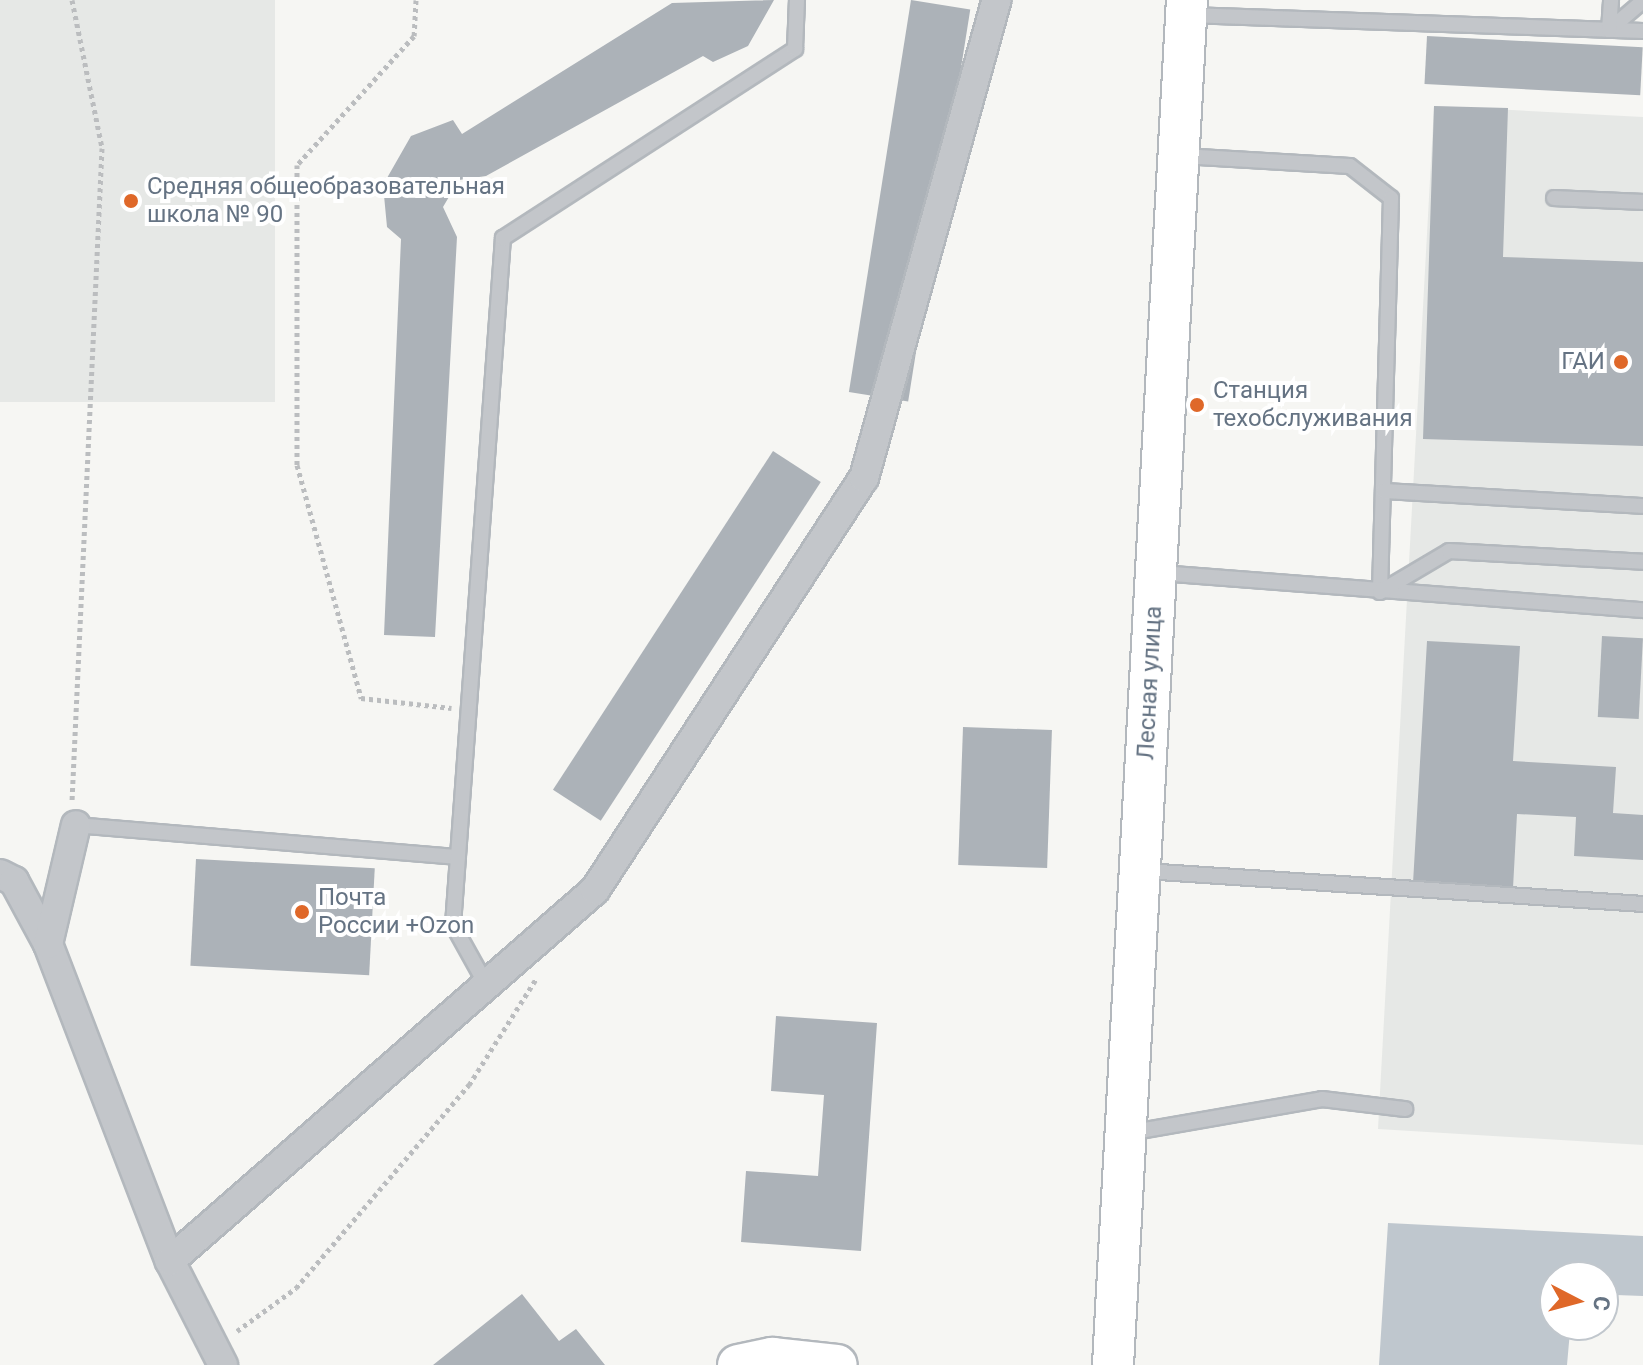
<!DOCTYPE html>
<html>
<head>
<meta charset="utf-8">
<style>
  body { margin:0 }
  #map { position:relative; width:1643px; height:1365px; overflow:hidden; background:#f6f6f3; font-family:Roboto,sans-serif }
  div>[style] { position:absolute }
  .built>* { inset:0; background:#e6e8e6; transform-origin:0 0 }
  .water>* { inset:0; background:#bfc7ce }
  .building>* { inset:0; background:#acb2b8; transform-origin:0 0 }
  .path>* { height:5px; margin-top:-2.5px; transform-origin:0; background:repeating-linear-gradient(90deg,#bbbdbf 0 4px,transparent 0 8px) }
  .roads { filter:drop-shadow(2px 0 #b3b8bd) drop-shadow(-2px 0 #b3b8bd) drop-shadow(0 2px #b3b8bd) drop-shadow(0 -2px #b3b8bd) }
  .lane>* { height:14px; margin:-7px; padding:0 7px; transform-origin:7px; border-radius:7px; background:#c3c6ca }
  .street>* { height:28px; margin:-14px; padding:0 14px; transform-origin:14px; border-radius:14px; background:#c3c6ca }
  .secondary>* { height:40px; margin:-20px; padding:0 20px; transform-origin:20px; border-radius:20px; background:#fff }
  .dots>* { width:22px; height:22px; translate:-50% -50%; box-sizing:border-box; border:4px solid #fff; border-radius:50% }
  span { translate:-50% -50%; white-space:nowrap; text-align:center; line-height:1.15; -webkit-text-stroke:8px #fff; paint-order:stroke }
  .poi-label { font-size:24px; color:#657383 }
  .left { translate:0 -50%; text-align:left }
  .right { translate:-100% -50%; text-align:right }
  .street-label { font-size:24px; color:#657383 }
  .north { position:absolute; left:1539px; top:1261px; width:80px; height:80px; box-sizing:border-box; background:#fff; border:2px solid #c1c7cd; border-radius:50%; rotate:96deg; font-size:22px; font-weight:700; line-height:32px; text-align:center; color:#657383 }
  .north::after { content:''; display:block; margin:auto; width:28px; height:36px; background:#df6829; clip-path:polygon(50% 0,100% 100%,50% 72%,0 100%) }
</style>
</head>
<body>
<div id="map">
  <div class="built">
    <i style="left:0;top:0;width:275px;height:402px"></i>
    <i style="clip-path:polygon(1434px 106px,1643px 117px,1643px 1145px,1378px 1129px)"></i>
  </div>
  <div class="water">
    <i style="clip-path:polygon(1388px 1223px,1643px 1236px,1643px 1296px,1616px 1295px,1603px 1305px,1603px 1277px,1555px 1277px,1555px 1325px,1578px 1325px,1570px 1331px,1567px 1365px,1379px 1365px)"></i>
  </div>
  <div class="building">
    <i style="clip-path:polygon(774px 0,748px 46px,713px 62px,703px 56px,486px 176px,459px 180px,443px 207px,457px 237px,435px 637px,384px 635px,401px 239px,387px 227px,383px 185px,411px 136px,453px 120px,462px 134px,672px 3px)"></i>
    <i style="left:911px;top:0;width:60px;height:397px;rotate:9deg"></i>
    <i style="left:1427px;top:36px;width:216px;height:48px;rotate:3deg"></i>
    <i style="clip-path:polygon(1434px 106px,1508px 108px,1503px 257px,1643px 262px,1643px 446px,1423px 439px)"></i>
    <i style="left:773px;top:451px;width:57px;height:404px;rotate:33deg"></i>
    <i style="left:1602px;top:636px;width:41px;height:81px;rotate:3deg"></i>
    <i style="clip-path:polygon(1427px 641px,1520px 646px,1513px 761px,1616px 767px,1613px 813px,1643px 815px,1643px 860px,1574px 856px,1576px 817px,1517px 814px,1513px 888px,1413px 883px)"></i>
    <i style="left:963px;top:727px;width:89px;height:138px;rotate:2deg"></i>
    <i style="left:196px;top:859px;width:179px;height:107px;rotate:3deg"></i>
    <i style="clip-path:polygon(776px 1016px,877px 1023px,861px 1251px,741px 1242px,746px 1171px,818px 1176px,824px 1095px,771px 1091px)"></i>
    <i style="clip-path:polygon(522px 1294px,559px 1341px,576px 1329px,605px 1365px,433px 1365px)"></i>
  </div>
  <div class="path">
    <i style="left:72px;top:0;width:151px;rotate:78.5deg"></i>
    <i style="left:102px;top:148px;width:653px;rotate:92.63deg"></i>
    <i style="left:416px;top:0;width:36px;rotate:93deg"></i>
    <i style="left:414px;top:36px;width:174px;rotate:132.2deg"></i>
    <i style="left:297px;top:165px;width:300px;rotate:90deg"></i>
    <i style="left:297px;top:465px;width:242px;rotate:74.6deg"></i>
    <i style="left:361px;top:698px;width:91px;rotate:6.3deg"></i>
    <i style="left:237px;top:1331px;width:73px;rotate:-36.1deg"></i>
    <i style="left:296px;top:1288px;width:267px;rotate:-49.6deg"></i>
    <i style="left:469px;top:1085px;width:125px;rotate:-57.7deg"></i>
  </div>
  <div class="roads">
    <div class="lane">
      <i style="left:1188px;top:15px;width:455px;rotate:2deg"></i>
      <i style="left:1609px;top:30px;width:45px;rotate:-40.5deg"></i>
      <i style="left:1609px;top:30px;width:30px;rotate:-86deg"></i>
      <i style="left:1182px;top:156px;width:168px;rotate:3.4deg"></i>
      <i style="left:1350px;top:166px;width:52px;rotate:38deg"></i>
      <i style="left:1391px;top:198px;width:394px;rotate:91.6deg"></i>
      <i style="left:1554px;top:198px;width:89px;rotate:2.6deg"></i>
      <i style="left:1383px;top:491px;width:260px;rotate:3.3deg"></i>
      <i style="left:1160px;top:573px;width:484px;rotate:4.4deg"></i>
      <i style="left:1380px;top:592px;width:80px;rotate:-30.7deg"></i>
      <i style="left:1449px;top:551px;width:194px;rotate:3.2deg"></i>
      <i style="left:76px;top:825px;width:383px;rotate:4.8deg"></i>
      <i style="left:1144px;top:871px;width:500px;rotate:3.78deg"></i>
      <i style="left:487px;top:986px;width:70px;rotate:-119.1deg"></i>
      <i style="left:453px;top:925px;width:689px;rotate:-85.84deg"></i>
      <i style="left:503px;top:238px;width:348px;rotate:-32.9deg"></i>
      <i style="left:795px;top:49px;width:49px;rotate:-87.7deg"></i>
      <i style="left:1128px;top:1133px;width:197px;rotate:-9.9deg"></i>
      <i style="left:1322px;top:1099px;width:84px;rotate:6.9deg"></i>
    </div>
    <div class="street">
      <i style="left:0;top:874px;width:16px;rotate:27deg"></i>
      <i style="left:14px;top:881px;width:72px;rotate:61.6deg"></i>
      <i style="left:48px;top:944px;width:340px;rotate:69deg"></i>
      <i style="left:170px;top:1261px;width:117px;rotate:63deg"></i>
      <i style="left:48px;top:944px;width:122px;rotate:-76.8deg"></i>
      <i style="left:170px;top:1261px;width:564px;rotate:-41.12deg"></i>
      <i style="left:595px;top:890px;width:492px;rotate:-56.9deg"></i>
      <i style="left:864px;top:478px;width:496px;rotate:-74.5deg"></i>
    </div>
    <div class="secondary">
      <i style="left:738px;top:1365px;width:35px;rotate:-12deg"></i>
      <i style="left:772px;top:1358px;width:65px;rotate:6.1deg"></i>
      <i style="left:1113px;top:1365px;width:1367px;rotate:-86.9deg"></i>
    </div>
  </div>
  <div class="dots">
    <i style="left:131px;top:201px;background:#df6829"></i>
    <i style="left:1621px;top:362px;background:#df6829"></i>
    <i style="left:1197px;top:405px;background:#df6829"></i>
    <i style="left:302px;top:912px;background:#df6829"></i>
  </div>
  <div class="poi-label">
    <span class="left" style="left:147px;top:201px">Средняя общеобразовательная<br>школа № 90</span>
    <span class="right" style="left:1605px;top:362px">ГАИ</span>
    <span class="left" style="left:1213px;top:405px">Станция<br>техобслуживания</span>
    <span class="left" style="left:318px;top:912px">Почта<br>России +Ozon</span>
  </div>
  <div class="street-label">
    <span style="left:1150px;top:683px;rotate:-87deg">Лесная улица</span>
  </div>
  <div class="north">С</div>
</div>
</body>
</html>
